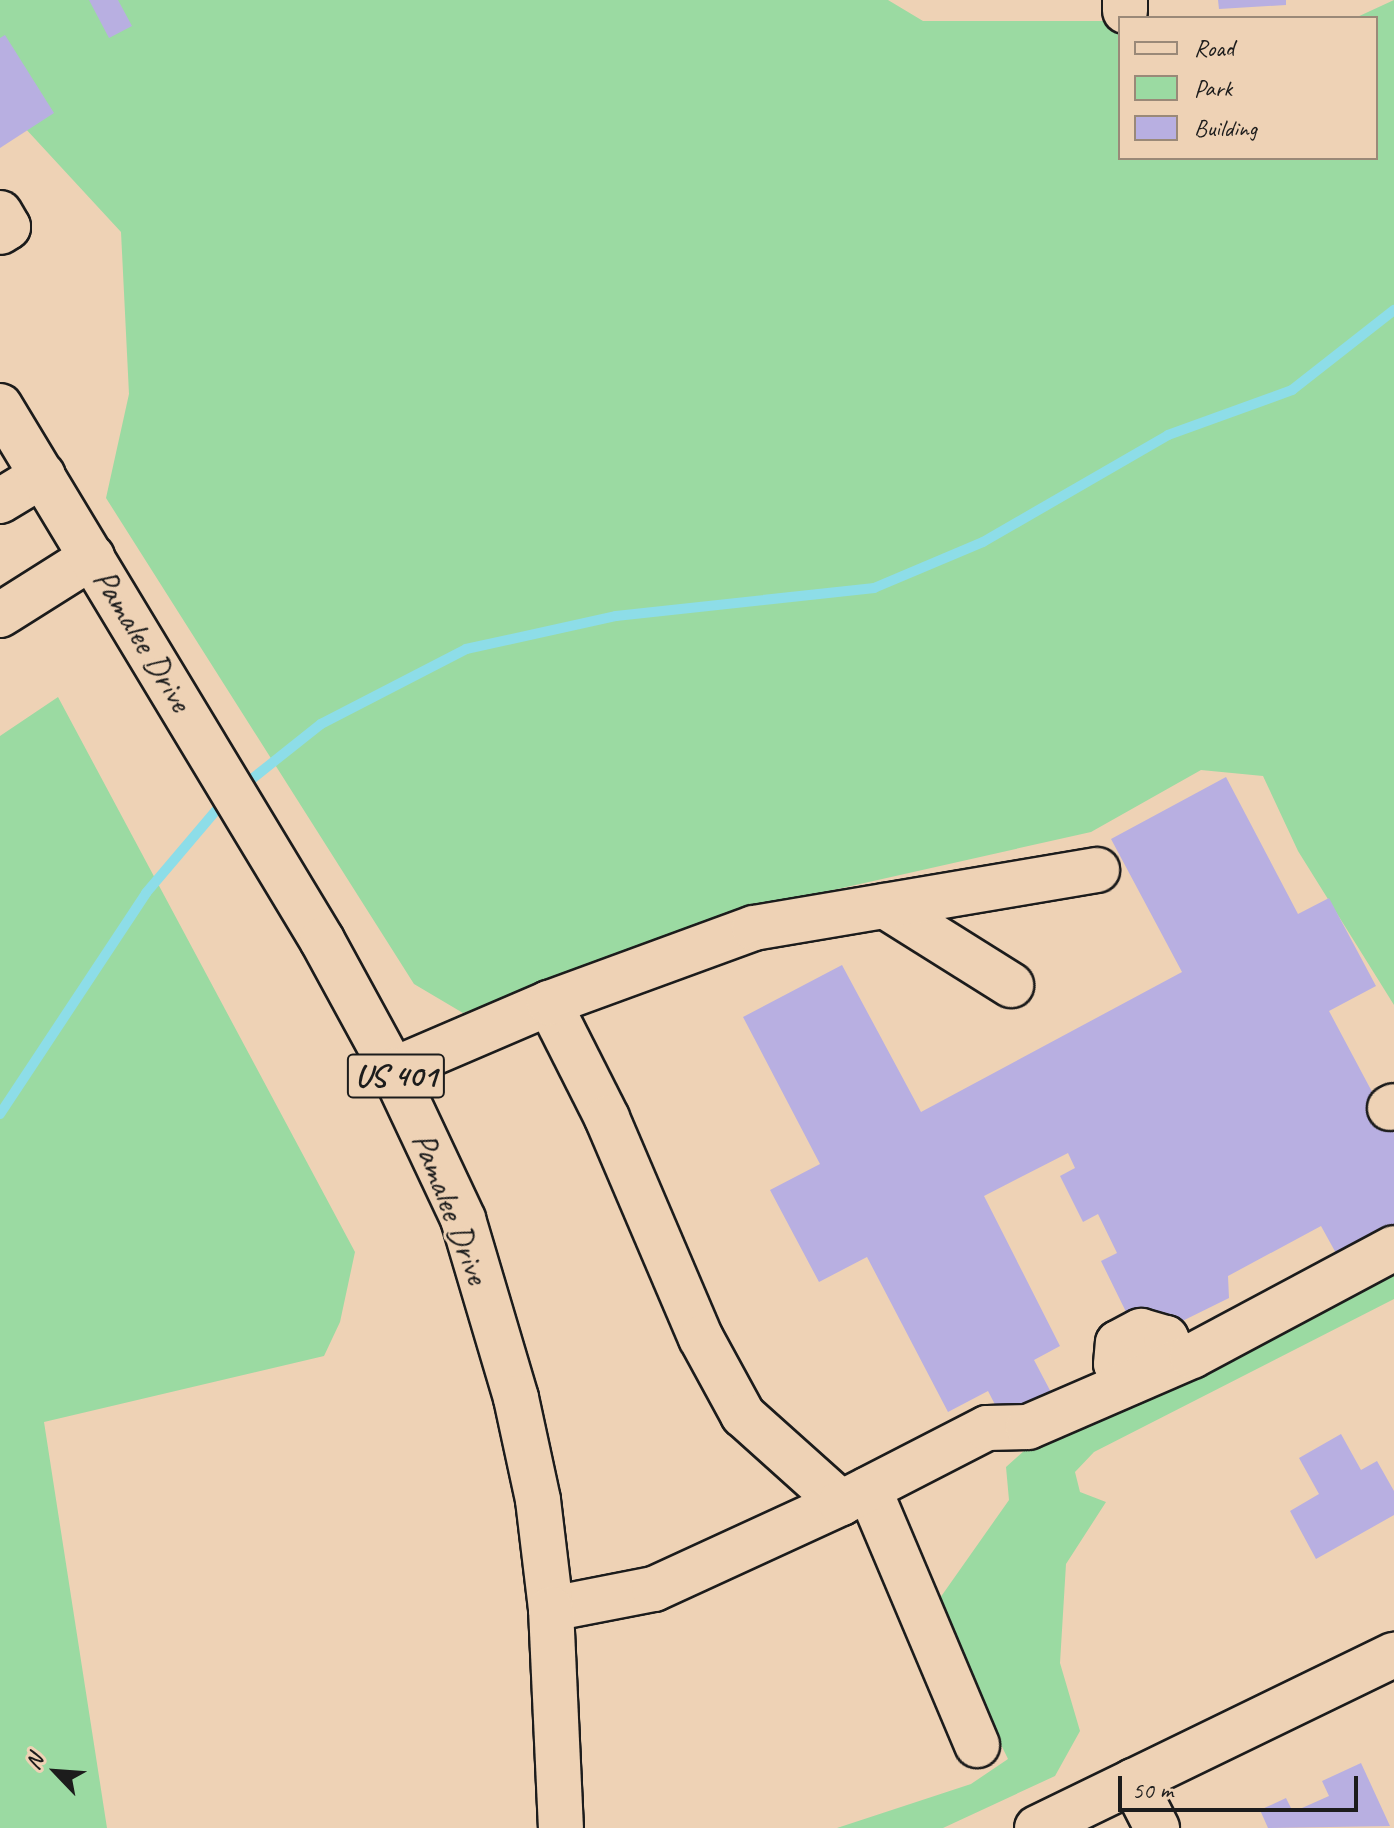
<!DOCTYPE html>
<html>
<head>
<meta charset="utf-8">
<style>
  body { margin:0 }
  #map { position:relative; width:1394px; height:1828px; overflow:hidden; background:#eed2b5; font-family:Caveat,sans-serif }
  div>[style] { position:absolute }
  .green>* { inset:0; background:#9bdaa2 }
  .stream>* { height:10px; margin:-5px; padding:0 5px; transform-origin:5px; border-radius:5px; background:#8ddde8 }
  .building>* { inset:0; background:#b8afe1 }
  .roads { filter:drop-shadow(2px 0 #1c1c1c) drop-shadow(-2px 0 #1c1c1c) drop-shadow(0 2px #1c1c1c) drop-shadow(0 -2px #1c1c1c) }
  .minor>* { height:44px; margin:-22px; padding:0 22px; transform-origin:22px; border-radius:22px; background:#eed2b5 }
  .major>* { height:44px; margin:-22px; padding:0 22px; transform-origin:22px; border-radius:22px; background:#eed2b5 }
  span { translate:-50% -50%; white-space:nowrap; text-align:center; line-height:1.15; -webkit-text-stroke:6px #eed2b5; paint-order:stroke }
  .shield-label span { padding:2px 6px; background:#eed2b5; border:2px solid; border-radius:6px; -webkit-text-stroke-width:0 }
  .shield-label { font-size:32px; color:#1c1c1c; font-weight:700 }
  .street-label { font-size:34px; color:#1c1c1c }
  .legend { position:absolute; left:1118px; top:16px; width:260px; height:144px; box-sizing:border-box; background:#eed2b5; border:2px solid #9a8978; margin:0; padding:10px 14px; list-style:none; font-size:24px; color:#1c1c1c }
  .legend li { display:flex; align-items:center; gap:16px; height:40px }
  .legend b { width:40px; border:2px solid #9a8978 }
  .north { position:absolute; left:16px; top:1732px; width:80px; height:80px; -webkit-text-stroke:6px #eed2b5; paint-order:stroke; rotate:295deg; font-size:22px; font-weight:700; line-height:32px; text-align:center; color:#1c1c1c }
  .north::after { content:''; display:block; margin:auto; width:28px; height:36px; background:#1c1c1c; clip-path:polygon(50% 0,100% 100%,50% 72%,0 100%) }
  .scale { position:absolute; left:1118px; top:1776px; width:240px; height:36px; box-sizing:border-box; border:4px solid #1c1c1c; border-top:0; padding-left:10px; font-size:24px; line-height:28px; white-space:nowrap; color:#1c1c1c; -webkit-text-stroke:6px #eed2b5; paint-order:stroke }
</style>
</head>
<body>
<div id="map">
  <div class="green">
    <i style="clip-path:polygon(0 0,888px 0,923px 21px,1120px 21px,1120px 158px,1376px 158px,1376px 18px,1355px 18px,1394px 0,1394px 1005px,1298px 851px,1263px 776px,1201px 770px,1091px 832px,753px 908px,463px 1013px,414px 984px,106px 498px,129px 394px,121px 232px,0 101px)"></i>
    <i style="clip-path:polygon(58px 697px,355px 1252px,340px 1322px,324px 1356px,44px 1422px,107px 1828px,0 1828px,0 736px)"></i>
    <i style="clip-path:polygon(1394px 1261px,1394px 1299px,1094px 1452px,1075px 1472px,1080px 1492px,1106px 1502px,1066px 1564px,1060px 1663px,1080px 1731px,1055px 1776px,943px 1828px,837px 1828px,971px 1784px,1008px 1759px,951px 1642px,940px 1598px,1009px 1500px,1006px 1467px,1033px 1443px)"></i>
  </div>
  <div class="stream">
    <i style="left:243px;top:786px;width:100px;rotate:-38.5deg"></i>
    <i style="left:321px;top:724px;width:163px;rotate:-27.3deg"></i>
    <i style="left:466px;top:649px;width:154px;rotate:-12.4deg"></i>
    <i style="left:616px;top:616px;width:260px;rotate:-6.2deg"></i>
    <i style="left:874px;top:588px;width:118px;rotate:-22.9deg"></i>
    <i style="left:983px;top:542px;width:214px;rotate:-30deg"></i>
    <i style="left:1168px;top:435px;width:132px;rotate:-19.9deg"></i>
    <i style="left:1292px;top:390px;width:130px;rotate:-38.1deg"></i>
    <i style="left:0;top:1114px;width:265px;rotate:-56.5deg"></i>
    <i style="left:146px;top:893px;width:121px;rotate:-49.7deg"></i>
  </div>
  <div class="building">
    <i style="clip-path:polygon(89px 0,118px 0,132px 26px,109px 38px)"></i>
    <i style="clip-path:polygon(1218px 0,1286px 0,1286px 5px,1219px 9px)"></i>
    <i style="clip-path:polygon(5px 35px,54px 113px,0 148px,0 38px)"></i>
    <i style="clip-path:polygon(1226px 777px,1298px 914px,1329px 898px,1376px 986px,1329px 1011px,1394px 1133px,1394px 1224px,1337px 1255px,1321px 1226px,1228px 1276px,1229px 1298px,1156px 1334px,1132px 1324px,1101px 1261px,1117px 1253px,1098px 1214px,1083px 1222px,1060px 1176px,1075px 1168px,1068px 1153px,984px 1196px,1060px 1346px,1034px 1360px,1053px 1396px,1004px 1422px,988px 1391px,948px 1412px,867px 1257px,819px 1282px,770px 1190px,820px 1164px,743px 1017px,842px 965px,921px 1112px,1182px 972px,1111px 839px)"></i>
    <i style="clip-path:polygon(1341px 1434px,1361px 1470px,1377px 1461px,1394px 1491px,1394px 1515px,1316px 1559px,1290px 1511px,1319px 1494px,1299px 1458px)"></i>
    <i style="clip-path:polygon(1361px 1763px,1390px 1826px,1268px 1828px,1260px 1810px,1286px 1798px,1293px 1812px,1329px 1796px,1322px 1781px)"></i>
  </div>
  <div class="roads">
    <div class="minor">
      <i style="left:1125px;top:11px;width:11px;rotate:-90deg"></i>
      <i style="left:0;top:213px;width:16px;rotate:60deg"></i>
      <i style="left:8px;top:227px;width:9px;rotate:148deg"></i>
      <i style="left:0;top:501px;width:50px;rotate:-31.2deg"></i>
      <i style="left:0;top:615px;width:109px;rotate:-32.2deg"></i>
      <i style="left:885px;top:906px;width:149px;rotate:32.1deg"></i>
      <i style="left:549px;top:1003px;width:129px;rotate:63.2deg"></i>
      <i style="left:607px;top:1118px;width:239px;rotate:66.9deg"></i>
      <i style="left:701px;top:1338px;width:88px;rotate:61.4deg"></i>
      <i style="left:743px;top:1415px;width:132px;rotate:41.9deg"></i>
      <i style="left:393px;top:1070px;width:170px;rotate:-23.2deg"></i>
      <i style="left:549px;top:1003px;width:218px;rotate:-20.1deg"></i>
      <i style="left:754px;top:928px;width:348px;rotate:-9.6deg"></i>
      <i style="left:1390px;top:1108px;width:4px;rotate:-27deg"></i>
      <i style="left:1131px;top:1382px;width:23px;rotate:-130deg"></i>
      <i style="left:1116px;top:1364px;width:21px;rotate:-85deg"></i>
      <i style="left:1118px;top:1343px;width:26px;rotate:-28deg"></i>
      <i style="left:1141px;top:1331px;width:26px;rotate:16deg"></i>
      <i style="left:1166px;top:1338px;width:26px;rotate:65deg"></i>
      <i style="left:869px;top:1489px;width:278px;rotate:67.1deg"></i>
      <i style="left:551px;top:1609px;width:105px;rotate:-11deg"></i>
      <i style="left:654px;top:1589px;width:206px;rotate:-24.7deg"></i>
      <i style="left:841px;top:1503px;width:164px;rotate:-27.2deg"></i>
      <i style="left:987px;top:1428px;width:41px;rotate:-1.4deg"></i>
      <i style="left:1028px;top:1427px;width:179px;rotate:-23.4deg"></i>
      <i style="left:1192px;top:1356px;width:229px;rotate:-28.1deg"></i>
      <i style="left:1133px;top:1781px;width:53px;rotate:62.9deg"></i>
      <i style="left:1037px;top:1828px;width:397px;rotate:-25.9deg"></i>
    </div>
    <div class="major">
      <i style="left:0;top:406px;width:624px;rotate:58.91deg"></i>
      <i style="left:322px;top:940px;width:148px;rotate:61.4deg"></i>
      <i style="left:393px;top:1070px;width:165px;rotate:64.8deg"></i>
      <i style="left:463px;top:1219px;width:187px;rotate:73.5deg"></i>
      <i style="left:516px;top:1398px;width:104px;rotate:77.8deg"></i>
      <i style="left:538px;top:1500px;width:110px;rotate:83.2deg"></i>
      <i style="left:551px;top:1609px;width:219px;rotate:87.4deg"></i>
    </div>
  </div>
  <div class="shield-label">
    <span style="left:396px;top:1076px">US 401</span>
  </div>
  <div class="street-label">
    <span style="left:143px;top:640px;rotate:59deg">Pamalee Drive</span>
    <span style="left:451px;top:1208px;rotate:69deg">Pamalee Drive</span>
  </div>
  <ul class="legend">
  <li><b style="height:10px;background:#eed2b5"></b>Road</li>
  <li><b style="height:22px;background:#9bdaa2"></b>Park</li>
  <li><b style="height:22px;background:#b8afe1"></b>Building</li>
  </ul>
  <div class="north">N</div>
  <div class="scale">50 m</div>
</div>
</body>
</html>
